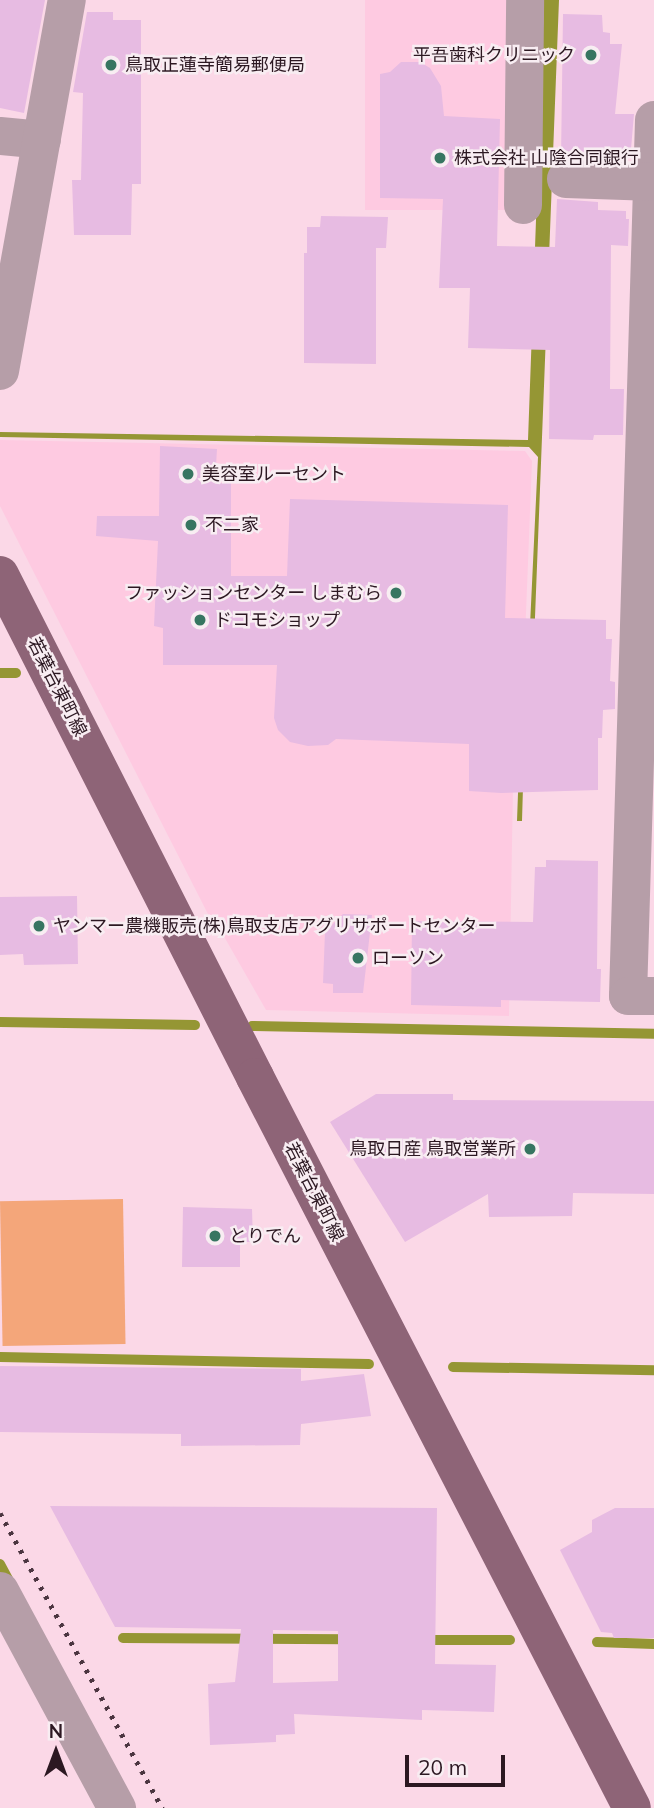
<!DOCTYPE html>
<html>
<head>
<meta charset="utf-8">
<style>
  body { margin:0 }
  #map { position:relative; width:654px; height:1808px; overflow:hidden; background:#fbd8e7; font-family:Mulish,"Noto Sans JP",sans-serif }
  div>[style] { position:absolute }
  .built>* { inset:0; background:#fecae1; transform-origin:0 0 }
  .green>* { inset:0; background:#f4a67a; transform-origin:0 0 }
  .water>* { inset:0; background:#959634 }
  .stream>* { height:10px; margin:-5px; padding:0 5px; transform-origin:5px; border-radius:5px; background:#959634 }
  .building>* { inset:0; background:#e7bbe2 }
  .minor>* { height:38px; margin:-19px; padding:0 19px; transform-origin:19px; border-radius:19px; background:#b69ea8 }
  .major>* { height:38px; margin:-19px; padding:0 19px; transform-origin:19px; border-radius:19px; background:#8e6477 }
  .rail>* { height:5px; margin-top:-2.5px; transform-origin:0; background:repeating-linear-gradient(90deg,#4b3540 0 3.5px,transparent 0 10.5px) }
  .dots>* { width:19px; height:19px; translate:-50% -50%; box-sizing:border-box; border:4px solid #f8edf2; border-radius:50% }
  span { translate:-50% -50%; white-space:nowrap; text-align:center; line-height:1.15; -webkit-text-stroke:5px #f8edf2; paint-order:stroke }
  .poi-label { font-size:18px; color:#2c1822 }
  .right { translate:-100% -50%; text-align:right }
  .left { translate:0 -50%; text-align:left }
  .street-label { font-size:18px; color:#2c1822 }
  .north { position:absolute; left:21px; top:1717px; width:70px; height:70px; -webkit-text-stroke:5px #f8edf2; paint-order:stroke; rotate:0deg; font-size:19px; font-weight:700; line-height:28px; text-align:center; color:#2c1822 }
  .north::after { content:''; display:block; margin:auto; width:24px; height:32px; background:#2c1822; clip-path:polygon(50% 0,100% 100%,50% 72%,0 100%) }
  .scale { position:absolute; left:405px; top:1755px; width:100px; height:32px; box-sizing:border-box; border:4px solid #2c1822; border-top:0; padding-left:9px; font-size:21px; line-height:24px; white-space:nowrap; color:#2c1822; -webkit-text-stroke:5px #f8edf2; paint-order:stroke }
</style>
</head>
<body>
<div id="map">
  <div class="built">
    <i style="left:365px;top:0;width:152px;height:210px"></i>
    <i style="clip-path:polygon(0 440px,525px 451px,532px 461px,524px 664px,515px 672px,509px 1016px,266px 1010px,214px 919px,209px 916px,0 506px)"></i>
  </div>
  <div class="green">
    <i style="left:123px;top:1199px;width:145px;height:123px;rotate:89deg"></i>
  </div>
  <div class="water">
    <i style="clip-path:polygon(544px 0,559px 0,533px 669px,526px 684px,522px 821px,517px 821px,522px 683px,528px 668px,538px 457px,529px 447px,0 437px,0 432px,528px 440px)"></i>
  </div>
  <div class="stream">
    <i style="left:0;top:673px;width:16px"></i>
    <i style="left:0;top:1022px;width:195px;rotate:0.9deg"></i>
    <i style="left:252px;top:1026px;width:402px;rotate:1.1deg"></i>
    <i style="left:0;top:1357px;width:369px;rotate:1.1deg"></i>
    <i style="left:453px;top:1367px;width:201px;rotate:0.9deg"></i>
    <i style="left:0;top:1564px;width:24px;rotate:62deg"></i>
    <i style="left:123px;top:1638px;width:225px;rotate:0.3deg"></i>
    <i style="left:423px;top:1640px;width:87px"></i>
    <i style="left:597px;top:1642px;width:57px;rotate:2deg"></i>
  </div>
  <div class="building">
    <i style="clip-path:polygon(0 0,45px 0,24px 113px,0 108px)"></i>
    <i style="clip-path:polygon(87px 12px,113px 12px,113px 20px,141px 20px,141px 184px,132px 184px,131px 235px,74px 235px,72px 180px,81px 180px,83px 93px,73px 92px)"></i>
    <i style="clip-path:polygon(563px 14px,602px 15px,603px 32px,610px 33px,610px 44px,622px 44px,615px 114px,634px 114px,631px 149px,597px 149px,597px 158px,561px 158px)"></i>
    <i style="clip-path:polygon(401px 62px,420px 62px,430px 68px,441px 86px,444px 116px,500px 119px,497px 246px,555px 247px,557px 199px,598px 202px,598px 210px,626px 211px,626px 219px,629px 219px,628px 246px,611px 245px,610px 389px,624px 389px,623px 435px,594px 435px,593px 440px,549px 439px,550px 350px,468px 348px,470px 288px,439px 288px,443px 199px,380px 198px,380px 74px,390px 72px)"></i>
    <i style="clip-path:polygon(321px 216px,388px 217px,386px 248px,376px 248px,376px 364px,304px 363px,304px 253px,307px 253px,307px 227px,320px 227px)"></i>
    <i style="clip-path:polygon(160px 446px,217px 449px,215px 483px,231px 483px,231px 576px,287px 576px,290px 499px,508px 505px,505px 618px,606px 620px,606px 639px,612px 639px,610px 681px,615px 682px,615px 709px,603px 710px,602px 738px,598px 738px,598px 790px,501px 793px,469px 791px,469px 744px,336px 739px,328px 745px,308px 746px,290px 742px,278px 730px,274px 718px,277px 665px,163px 665px,163px 628px,154px 626px,158px 541px,96px 536px,97px 516px,159px 516px)"></i>
    <i style="clip-path:polygon(546px 860px,598px 861px,597px 969px,601px 969px,600px 1002px,501px 1000px,501px 1007px,411px 1005px,412px 921px,533px 922px,535px 867px,546px 867px)"></i>
    <i style="clip-path:polygon(77px 896px,78px 964px,24px 965px,23px 954px,0 955px,0 897px)"></i>
    <i style="clip-path:polygon(343px 914px,372px 915px,363px 993px,333px 993px,333px 984px,323px 983px,325px 932px)"></i>
    <i style="clip-path:polygon(376px 1094px,453px 1094px,453px 1100px,654px 1101px,654px 1194px,573px 1193px,572px 1216px,489px 1217px,488px 1194px,405px 1242px,330px 1122px)"></i>
    <i style="clip-path:polygon(183px 1207px,252px 1209px,253px 1242px,240px 1242px,240px 1267px,182px 1267px)"></i>
    <i style="clip-path:polygon(0 1366px,301px 1369px,301px 1381px,364px 1374px,371px 1416px,301px 1424px,300px 1445px,181px 1446px,181px 1434px,0 1432px)"></i>
    <i style="clip-path:polygon(evenodd,50px 1506px,437px 1508px,435px 1664px,496px 1665px,494px 1712px,422px 1710px,422px 1720px,294px 1714px,295px 1734px,276px 1735px,276px 1742px,210px 1745px,208px 1684px,235px 1682px,241px 1629px,115px 1627px,50px 1506px,273px 1630px,338px 1631px,338px 1681px,273px 1683px,273px 1630px)"></i>
    <i style="clip-path:polygon(615px 1508px,654px 1508px,654px 1638px,614px 1638px,612px 1633px,601px 1632px,560px 1550px,592px 1532px,592px 1520px)"></i>
  </div>
  <div class="minor">
    <i style="left:654px;top:120px;width:876px;rotate:91.7deg"></i>
    <i style="left:628px;top:996px;width:26px"></i>
    <i style="left:0;top:136px;width:42px;rotate:5.4deg"></i>
    <i style="left:566px;top:179px;width:88px;rotate:2deg"></i>
    <i style="left:523px;top:205px;width:205px;rotate:-89.4deg"></i>
    <i style="left:0;top:371px;width:377px;rotate:-79.8deg"></i>
    <i style="left:0;top:1591px;width:247px;rotate:61.7deg"></i>
  </div>
  <div class="major">
    <i style="left:0;top:575px;width:563px;rotate:63.07deg"></i>
    <i style="left:255px;top:1077px;width:822px;rotate:62.72deg"></i>
  </div>
  <div class="rail">
    <i style="left:0;top:1513px;width:337px;rotate:61.2deg"></i>
  </div>
  <div class="dots">
    <i style="left:591px;top:55px;background:#377561"></i>
    <i style="left:111px;top:65px;background:#377561"></i>
    <i style="left:440px;top:158px;background:#377561"></i>
    <i style="left:188px;top:474px;background:#377561"></i>
    <i style="left:191px;top:525px;background:#377561"></i>
    <i style="left:396px;top:593px;background:#377561"></i>
    <i style="left:200px;top:620px;background:#377561"></i>
    <i style="left:39px;top:926px;background:#377561"></i>
    <i style="left:358px;top:958px;background:#377561"></i>
    <i style="left:530px;top:1149px;background:#377561"></i>
    <i style="left:215px;top:1236px;background:#377561"></i>
  </div>
  <div class="poi-label">
    <span class="right" style="left:575px;top:55px">平吾歯科クリニック</span>
    <span class="left" style="left:125px;top:65px">鳥取正蓮寺簡易郵便局</span>
    <span class="left" style="left:454px;top:158px">株式会社 山陰合同銀行</span>
    <span class="left" style="left:202px;top:474px">美容室ルーセント</span>
    <span class="left" style="left:205px;top:525px">不二家</span>
    <span class="right" style="left:382px;top:593px">ファッションセンター しまむら</span>
    <span class="left" style="left:214px;top:620px">ドコモショップ</span>
    <span class="left" style="left:53px;top:926px">ヤンマー農機販売(株)鳥取支店アグリサポートセンター</span>
    <span class="left" style="left:372px;top:958px">ローソン</span>
    <span class="right" style="left:516px;top:1149px">鳥取日産 鳥取営業所</span>
    <span class="left" style="left:229px;top:1236px">とりでん</span>
  </div>
  <div class="street-label">
    <span style="left:57px;top:687px;rotate:63deg">若葉台東町線</span>
    <span style="left:314px;top:1192px;rotate:63deg">若葉台東町線</span>
  </div>
  <div class="north">N</div>
  <div class="scale">20 m</div>
</div>
</body>
</html>
